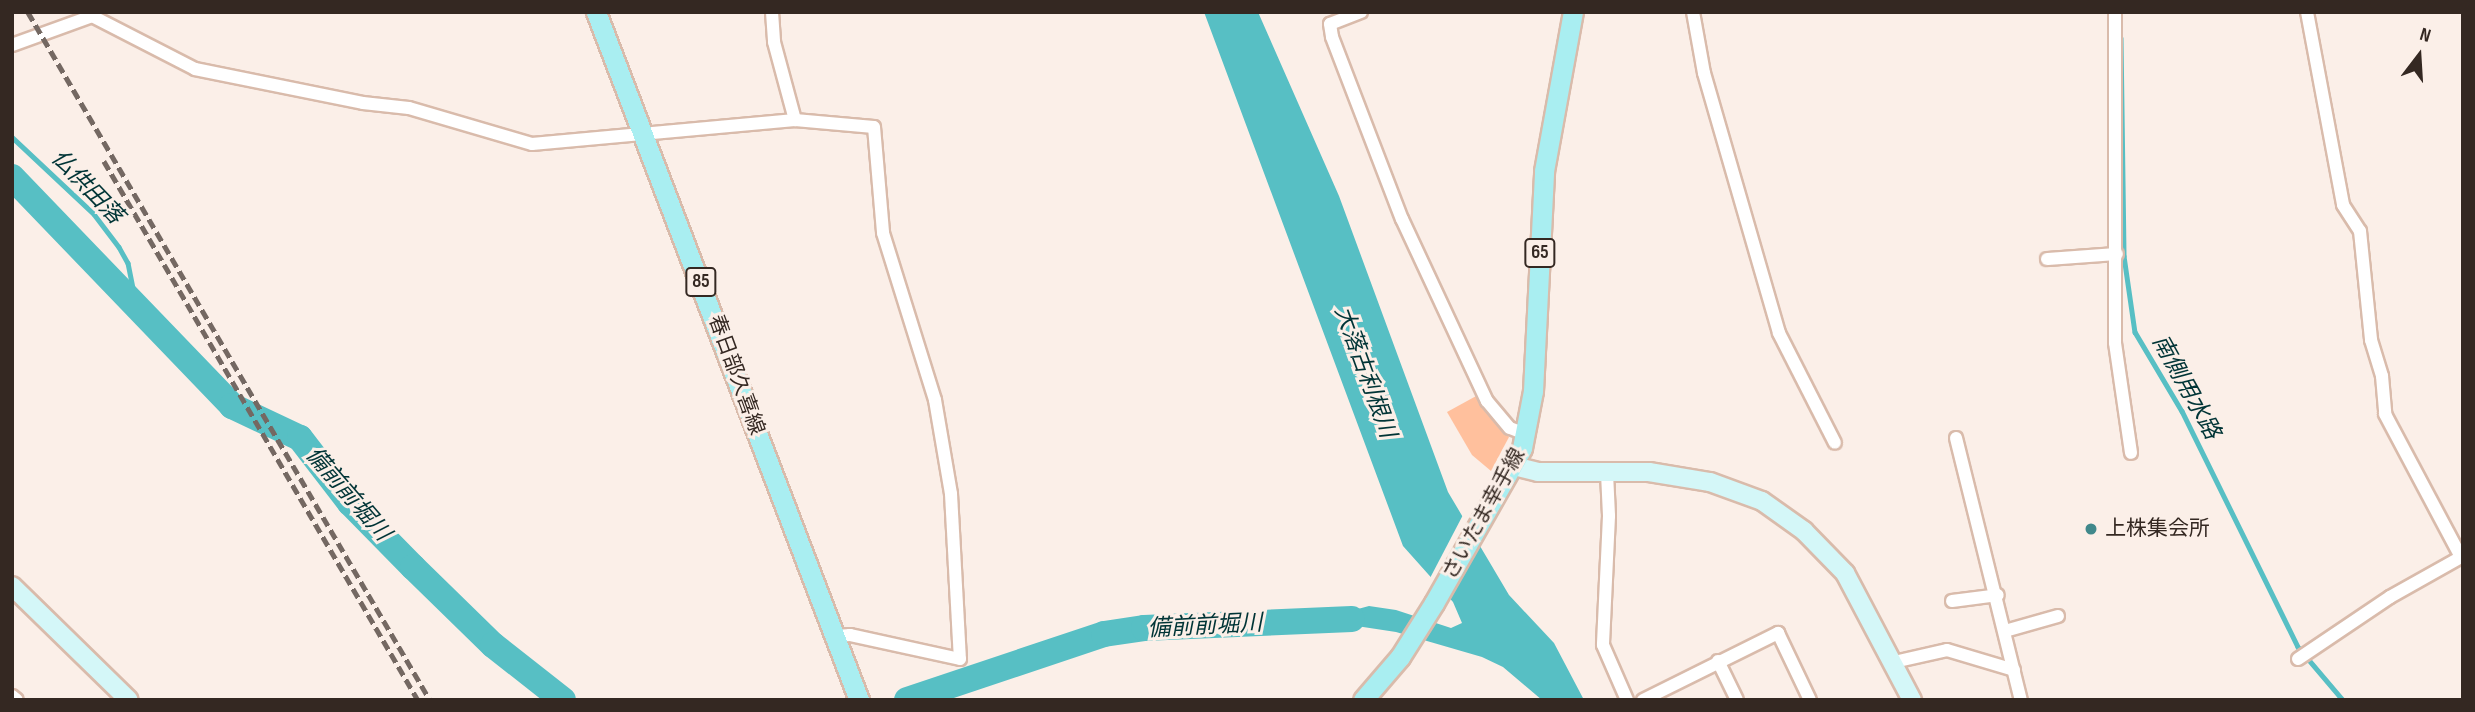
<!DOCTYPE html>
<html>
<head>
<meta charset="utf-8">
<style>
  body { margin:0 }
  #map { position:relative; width:2475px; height:712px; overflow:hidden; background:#fbefe8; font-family:"Sofia Sans Condensed","Noto Sans JP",sans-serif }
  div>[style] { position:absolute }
  .green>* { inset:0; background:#ffc09d }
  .water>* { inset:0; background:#57bfc4 }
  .pier>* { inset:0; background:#fbefe8 }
  .stream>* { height:4.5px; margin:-2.25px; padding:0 2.25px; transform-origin:2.25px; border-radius:2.25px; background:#57bfc4 }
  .river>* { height:26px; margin:-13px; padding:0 13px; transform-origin:13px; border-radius:13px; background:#57bfc4 }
  .roads { filter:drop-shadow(2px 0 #d9bbab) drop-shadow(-2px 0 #d9bbab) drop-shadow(0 2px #d9bbab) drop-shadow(0 -2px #d9bbab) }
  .street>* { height:12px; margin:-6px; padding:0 6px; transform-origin:6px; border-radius:6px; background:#fff }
  .secondary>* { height:18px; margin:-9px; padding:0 9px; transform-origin:9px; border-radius:9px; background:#d4f7f8 }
  .primary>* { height:19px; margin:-9.5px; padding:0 9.5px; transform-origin:9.5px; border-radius:9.5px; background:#a9eef1 }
  .rail>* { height:4.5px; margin-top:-2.25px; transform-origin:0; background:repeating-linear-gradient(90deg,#746862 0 10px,transparent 0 15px) }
  .dots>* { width:19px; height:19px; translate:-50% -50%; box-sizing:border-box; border:4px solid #fbefe8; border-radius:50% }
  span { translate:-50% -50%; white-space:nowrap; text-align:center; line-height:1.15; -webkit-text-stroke:6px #fbefe8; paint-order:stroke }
  .shield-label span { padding:2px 5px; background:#fbefe8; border:2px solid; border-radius:5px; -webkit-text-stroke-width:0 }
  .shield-label { font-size:19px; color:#342822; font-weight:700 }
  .street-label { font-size:21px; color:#342822 }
  .poi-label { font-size:21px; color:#342822 }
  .left { translate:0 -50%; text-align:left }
  .water-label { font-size:23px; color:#003436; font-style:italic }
  .frame { position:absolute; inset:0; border:14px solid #342822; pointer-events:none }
  .north { position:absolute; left:2384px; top:21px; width:70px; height:70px; -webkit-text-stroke:5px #fbefe8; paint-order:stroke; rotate:17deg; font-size:19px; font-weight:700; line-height:28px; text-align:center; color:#342822 }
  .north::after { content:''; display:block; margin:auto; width:24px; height:32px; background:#342822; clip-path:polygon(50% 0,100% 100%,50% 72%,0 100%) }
</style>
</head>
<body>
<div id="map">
  <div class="green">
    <i style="clip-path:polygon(1478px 395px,1509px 437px,1491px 471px,1472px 455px,1447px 412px)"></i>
  </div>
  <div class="water">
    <i style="clip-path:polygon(1204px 12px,1258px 12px,1339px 196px,1448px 492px,1509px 595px,1554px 643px,1584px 700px,1542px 700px,1503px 667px,1482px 657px,1396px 632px,1317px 620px,1369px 606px,1396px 610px,1451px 628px,1462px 623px,1453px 602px,1403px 546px)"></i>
  </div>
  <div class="pier">
    <i style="clip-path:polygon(1464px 513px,1480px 542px,1446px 599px,1429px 580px)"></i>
  </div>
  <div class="stream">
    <i style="left:2121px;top:38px;width:218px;rotate:89.2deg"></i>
    <i style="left:2124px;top:256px;width:77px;rotate:81.8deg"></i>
    <i style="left:2135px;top:332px;width:92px;rotate:59.3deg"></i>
    <i style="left:2182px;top:411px;width:263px;rotate:63.8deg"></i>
    <i style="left:2298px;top:647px;width:70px;rotate:49.7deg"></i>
    <i style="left:12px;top:137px;width:112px;rotate:43.2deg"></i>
    <i style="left:94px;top:214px;width:41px;rotate:52.9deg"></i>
    <i style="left:119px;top:247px;width:18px;rotate:61deg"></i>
    <i style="left:128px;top:263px;width:46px;rotate:78.7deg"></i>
  </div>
  <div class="river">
    <i style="left:12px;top:177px;width:318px;rotate:46.1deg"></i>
    <i style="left:232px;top:406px;width:75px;rotate:25.2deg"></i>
    <i style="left:300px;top:438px;width:82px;rotate:52.4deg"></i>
    <i style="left:350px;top:503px;width:90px;rotate:45.5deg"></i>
    <i style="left:413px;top:567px;width:112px;rotate:44.3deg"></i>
    <i style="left:493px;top:645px;width:89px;rotate:38.2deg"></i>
    <i style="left:907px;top:700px;width:208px;rotate:-18.5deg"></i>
    <i style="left:1104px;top:634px;width:40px;rotate:-8.5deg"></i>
    <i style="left:1144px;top:628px;width:208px;rotate:-2.5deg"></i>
  </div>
  <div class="roads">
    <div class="street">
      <i style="left:772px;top:12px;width:30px;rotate:86deg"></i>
      <i style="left:774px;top:42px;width:81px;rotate:74.9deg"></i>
      <i style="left:1361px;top:12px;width:33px;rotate:159deg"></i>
      <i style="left:1330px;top:24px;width:13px;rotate:81deg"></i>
      <i style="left:1332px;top:37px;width:195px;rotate:69deg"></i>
      <i style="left:1402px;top:219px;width:201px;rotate:65deg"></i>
      <i style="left:1487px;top:401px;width:35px;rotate:50deg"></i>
      <i style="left:1510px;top:428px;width:17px;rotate:21deg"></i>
      <i style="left:1693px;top:12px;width:62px;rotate:79.8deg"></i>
      <i style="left:1704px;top:73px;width:271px;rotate:73.9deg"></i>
      <i style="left:1779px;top:333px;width:123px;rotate:63deg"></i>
      <i style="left:2115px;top:12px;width:331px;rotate:90deg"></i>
      <i style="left:2115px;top:343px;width:111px;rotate:81.7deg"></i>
      <i style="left:2307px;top:12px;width:196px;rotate:79.4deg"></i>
      <i style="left:2343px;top:205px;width:31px;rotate:57deg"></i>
      <i style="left:2360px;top:231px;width:110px;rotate:84.2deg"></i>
      <i style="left:2371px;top:340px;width:38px;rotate:73deg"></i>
      <i style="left:2382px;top:376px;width:38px;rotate:85deg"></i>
      <i style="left:2385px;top:414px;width:162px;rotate:62deg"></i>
      <i style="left:12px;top:45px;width:85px;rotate:-19.9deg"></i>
      <i style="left:92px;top:16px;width:116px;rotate:27.2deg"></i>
      <i style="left:195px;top:69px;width:171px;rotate:11.4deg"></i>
      <i style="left:363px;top:103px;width:46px;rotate:6.2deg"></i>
      <i style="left:409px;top:108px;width:128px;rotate:16.3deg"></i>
      <i style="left:532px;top:144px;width:264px;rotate:-5.2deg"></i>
      <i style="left:795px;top:120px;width:79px;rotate:5.1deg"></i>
      <i style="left:874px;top:127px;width:106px;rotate:85.1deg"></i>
      <i style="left:883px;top:233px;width:175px;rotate:72.7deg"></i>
      <i style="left:935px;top:400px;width:95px;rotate:80.3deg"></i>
      <i style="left:951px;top:494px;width:165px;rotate:86.9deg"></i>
      <i style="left:960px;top:659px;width:113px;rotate:-167.7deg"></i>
      <i style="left:850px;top:635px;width:16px;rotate:176deg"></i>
      <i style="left:2047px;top:259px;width:70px;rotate:-4.1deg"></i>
      <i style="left:1956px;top:438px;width:270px;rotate:76.1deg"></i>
      <i style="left:1607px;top:473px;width:43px;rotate:87.3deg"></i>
      <i style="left:1609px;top:516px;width:129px;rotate:92.7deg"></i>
      <i style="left:1603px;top:645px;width:60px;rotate:66.4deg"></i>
      <i style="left:1952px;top:601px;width:46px;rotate:-7.4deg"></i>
      <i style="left:2005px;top:631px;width:55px;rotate:-15.8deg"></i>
      <i style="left:2298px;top:659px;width:111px;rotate:-34deg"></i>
      <i style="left:2390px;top:597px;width:84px;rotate:-29.3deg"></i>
      <i style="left:1718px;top:661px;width:43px;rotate:64deg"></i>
      <i style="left:1894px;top:662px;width:54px;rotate:-12.8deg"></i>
      <i style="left:1947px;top:650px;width:70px;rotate:16.6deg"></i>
      <i style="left:12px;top:696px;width:6px;rotate:39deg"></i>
      <i style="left:1643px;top:700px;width:151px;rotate:-26.4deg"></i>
      <i style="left:1778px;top:633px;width:74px;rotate:64.5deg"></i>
    </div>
    <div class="secondary">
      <i style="left:1514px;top:466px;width:25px;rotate:14deg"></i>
      <i style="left:1538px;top:472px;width:111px"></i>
      <i style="left:1649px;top:472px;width:62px;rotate:9.3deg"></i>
      <i style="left:1710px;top:482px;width:55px;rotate:20.1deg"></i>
      <i style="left:1762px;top:501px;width:52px;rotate:35.5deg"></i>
      <i style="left:1804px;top:531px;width:59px;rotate:45.7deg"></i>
      <i style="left:1845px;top:573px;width:144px;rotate:62.2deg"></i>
      <i style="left:12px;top:586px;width:163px;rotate:44.3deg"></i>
    </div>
    <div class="primary">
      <i style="left:596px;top:12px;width:737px;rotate:69.08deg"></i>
      <i style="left:1363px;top:700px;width:57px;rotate:-49.3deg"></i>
      <i style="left:1400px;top:657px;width:64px;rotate:-57.8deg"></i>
      <i style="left:1434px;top:603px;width:178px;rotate:-60.4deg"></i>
      <i style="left:1522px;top:448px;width:58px;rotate:-79.1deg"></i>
      <i style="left:1533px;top:391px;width:220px;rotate:-87.1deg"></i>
      <i style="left:1544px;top:171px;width:162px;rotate:-79.7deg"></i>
    </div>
  </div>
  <div class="rail">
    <i style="left:28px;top:12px;width:797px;rotate:59.7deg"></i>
    <i style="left:104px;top:161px;width:624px;rotate:59.78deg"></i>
  </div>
  <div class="dots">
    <i style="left:2091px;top:529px;background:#40888b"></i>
  </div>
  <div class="shield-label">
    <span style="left:1540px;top:253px">65</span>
    <span style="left:701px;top:282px">85</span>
  </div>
  <div class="street-label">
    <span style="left:736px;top:375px;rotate:70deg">春日部久喜線</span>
    <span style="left:1484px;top:514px;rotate:-61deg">さいたま幸手線</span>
  </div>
  <div class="poi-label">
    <span class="left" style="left:2105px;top:529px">上株集会所</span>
  </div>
  <div class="water-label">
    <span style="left:87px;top:187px;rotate:46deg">仏供田落</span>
    <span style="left:1365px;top:372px;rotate:70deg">大落古利根川</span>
    <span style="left:2186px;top:387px;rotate:61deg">南側用水路</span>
    <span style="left:348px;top:494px;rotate:49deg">備前前堀川</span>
    <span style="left:1205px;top:626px;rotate:-3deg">備前前堀川</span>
  </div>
  <div class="frame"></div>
  <div class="north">N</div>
</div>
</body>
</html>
